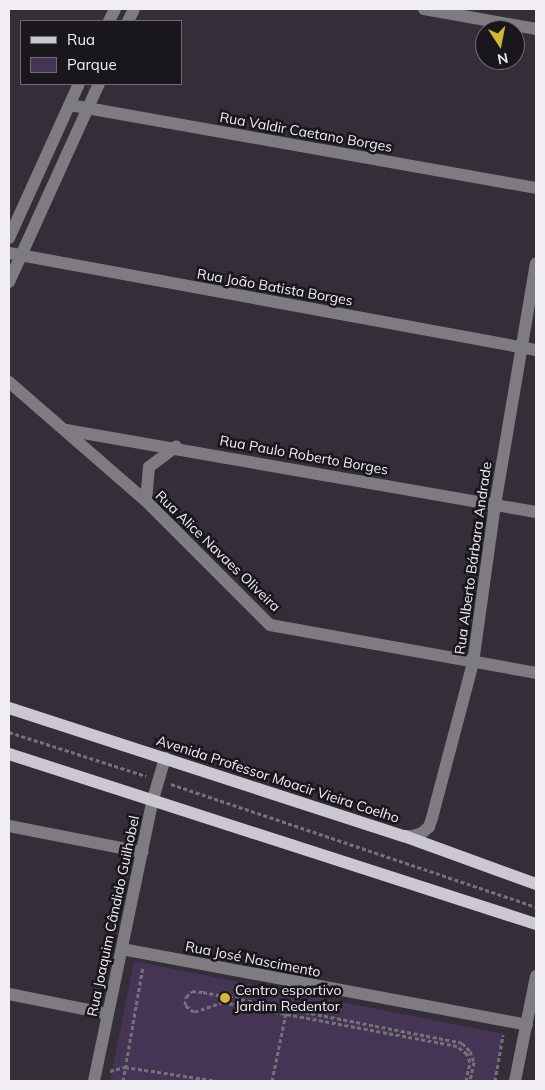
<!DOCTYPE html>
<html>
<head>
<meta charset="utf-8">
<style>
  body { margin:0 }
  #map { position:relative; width:545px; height:1090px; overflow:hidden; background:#332e37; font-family:Mulish,sans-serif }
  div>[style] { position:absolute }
  .green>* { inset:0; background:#453554 }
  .path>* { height:3px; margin-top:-1.5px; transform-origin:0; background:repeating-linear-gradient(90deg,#757179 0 4px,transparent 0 6.5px) }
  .minor>* { height:12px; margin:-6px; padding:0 6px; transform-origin:6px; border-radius:6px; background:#7e7c81 }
  .major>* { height:12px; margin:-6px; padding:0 6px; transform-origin:6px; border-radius:6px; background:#ccc8d2 }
  .dots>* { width:14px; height:14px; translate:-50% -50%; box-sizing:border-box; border:2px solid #19171c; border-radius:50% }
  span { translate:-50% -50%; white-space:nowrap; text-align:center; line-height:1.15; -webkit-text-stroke:5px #19171c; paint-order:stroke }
  .street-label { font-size:14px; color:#f0edf3 }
  .poi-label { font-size:14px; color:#f0edf3 }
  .left { translate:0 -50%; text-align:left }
  .frame { position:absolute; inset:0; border:10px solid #f0edf3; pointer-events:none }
  .legend { position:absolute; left:20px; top:20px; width:162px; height:65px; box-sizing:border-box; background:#19171c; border:1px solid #6f6d72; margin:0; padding:6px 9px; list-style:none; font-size:15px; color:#f0edf3 }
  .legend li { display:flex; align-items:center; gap:10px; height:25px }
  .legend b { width:25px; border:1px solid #6f6d72 }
  .north { position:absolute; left:475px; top:20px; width:50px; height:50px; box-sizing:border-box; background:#19171c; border:1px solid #6f6d72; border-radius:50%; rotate:169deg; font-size:14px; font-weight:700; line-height:20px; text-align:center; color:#f0edf3 }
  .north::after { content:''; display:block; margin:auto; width:18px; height:22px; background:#d1b736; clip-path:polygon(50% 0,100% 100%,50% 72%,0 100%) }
</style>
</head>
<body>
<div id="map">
  <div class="green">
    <i style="clip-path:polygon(134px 961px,503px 1034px,495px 1081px,110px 1081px)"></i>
  </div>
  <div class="path">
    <i style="left:9px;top:732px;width:144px;rotate:17.8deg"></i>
    <i style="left:171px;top:784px;width:385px;rotate:18.6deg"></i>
    <i style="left:110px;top:1071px;width:16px;rotate:-15deg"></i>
    <i style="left:125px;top:1067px;width:94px;rotate:8.6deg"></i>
    <i style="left:123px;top:1081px;width:117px;rotate:-80.1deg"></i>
    <i style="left:272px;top:1081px;width:69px;rotate:-78.4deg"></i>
    <i style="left:466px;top:1081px;width:19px;rotate:-78deg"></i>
    <i style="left:470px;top:1062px;width:9px;rotate:-111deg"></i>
    <i style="left:467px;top:1054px;width:13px;rotate:-141deg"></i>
    <i style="left:457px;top:1046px;width:238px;rotate:-169.4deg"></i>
    <i style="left:223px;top:1002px;width:31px;rotate:161deg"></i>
    <i style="left:194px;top:1012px;width:11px;rotate:-142deg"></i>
    <i style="left:185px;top:1005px;width:8px;rotate:-83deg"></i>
    <i style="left:186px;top:997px;width:8px;rotate:-45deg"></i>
    <i style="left:192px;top:991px;width:11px;rotate:5deg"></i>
    <i style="left:203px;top:992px;width:264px;rotate:11.1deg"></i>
    <i style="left:462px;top:1043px;width:11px;rotate:45deg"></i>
    <i style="left:470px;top:1051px;width:12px;rotate:70deg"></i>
    <i style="left:474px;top:1062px;width:19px;rotate:102deg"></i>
    <i style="left:495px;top:1081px;width:47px;rotate:-80.1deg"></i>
  </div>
  <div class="minor">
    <i style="left:424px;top:9px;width:114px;rotate:10.1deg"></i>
    <i style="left:109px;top:21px;width:13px;rotate:-63deg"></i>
    <i style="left:128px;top:21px;width:13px;rotate:-63deg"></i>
    <i style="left:70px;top:105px;width:473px;rotate:10.1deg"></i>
    <i style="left:9px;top:238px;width:169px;rotate:-65.6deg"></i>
    <i style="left:9px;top:253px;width:536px;rotate:10.43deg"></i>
    <i style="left:9px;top:282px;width:217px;rotate:-65.6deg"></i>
    <i style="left:9px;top:382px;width:181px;rotate:41deg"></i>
    <i style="left:146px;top:501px;width:175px;rotate:45deg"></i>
    <i style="left:270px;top:625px;width:270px;rotate:10.2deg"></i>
    <i style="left:66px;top:430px;width:477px;rotate:9.9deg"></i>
    <i style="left:146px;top:501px;width:34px;rotate:-85deg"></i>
    <i style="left:149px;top:467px;width:34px;rotate:-37deg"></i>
    <i style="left:9px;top:826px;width:136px;rotate:11.1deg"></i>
    <i style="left:404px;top:836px;width:9px"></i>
    <i style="left:413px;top:836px;width:9px;rotate:-18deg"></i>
    <i style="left:422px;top:833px;width:9px;rotate:-41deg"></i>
    <i style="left:429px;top:827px;width:9px;rotate:-72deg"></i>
    <i style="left:432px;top:818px;width:160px;rotate:-75.2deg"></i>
    <i style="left:473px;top:663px;width:160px;rotate:-82.1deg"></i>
    <i style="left:495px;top:505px;width:245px;rotate:-80.4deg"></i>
    <i style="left:122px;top:949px;width:412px;rotate:10.6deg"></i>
    <i style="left:9px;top:994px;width:101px;rotate:11.4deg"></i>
    <i style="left:94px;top:1081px;width:288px;rotate:-78.2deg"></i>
    <i style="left:153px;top:799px;width:43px;rotate:-73.7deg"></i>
    <i style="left:515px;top:1081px;width:107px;rotate:-78.7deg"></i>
  </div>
  <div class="major">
    <i style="left:9px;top:708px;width:415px;rotate:18deg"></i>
    <i style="left:404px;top:836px;width:140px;rotate:20deg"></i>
    <i style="left:9px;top:754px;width:554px;rotate:17.88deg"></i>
  </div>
  <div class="dots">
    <i style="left:225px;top:998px;background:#d1b736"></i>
  </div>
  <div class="street-label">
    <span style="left:306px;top:132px;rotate:10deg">Rua Valdir Caetano Borges</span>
    <span style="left:275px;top:287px;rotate:10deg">Rua João Batista Borges</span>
    <span style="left:304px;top:455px;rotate:10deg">Rua Paulo Roberto Borges</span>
    <span style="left:218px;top:551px;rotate:44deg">Rua Alice Navaes Oliveira</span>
    <span style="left:473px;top:558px;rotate:-82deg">Rua Alberto Bárbara Andrade</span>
    <span style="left:278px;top:779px;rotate:18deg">Avenida Professor Moacir Vieira Coelho</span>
    <span style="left:113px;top:916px;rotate:-78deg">Rua Joaquim Cândido Guilhobel</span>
    <span style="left:253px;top:959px;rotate:11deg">Rua José Nascimento</span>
  </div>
  <div class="poi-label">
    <span class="left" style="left:235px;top:998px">Centro esportivo<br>Jardim Redentor</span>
  </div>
  <div class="frame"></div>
  <ul class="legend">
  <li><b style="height:6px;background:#ccc8d2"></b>Rua</li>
  <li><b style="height:14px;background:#453554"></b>Parque</li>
  </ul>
  <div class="north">N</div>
</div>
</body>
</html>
